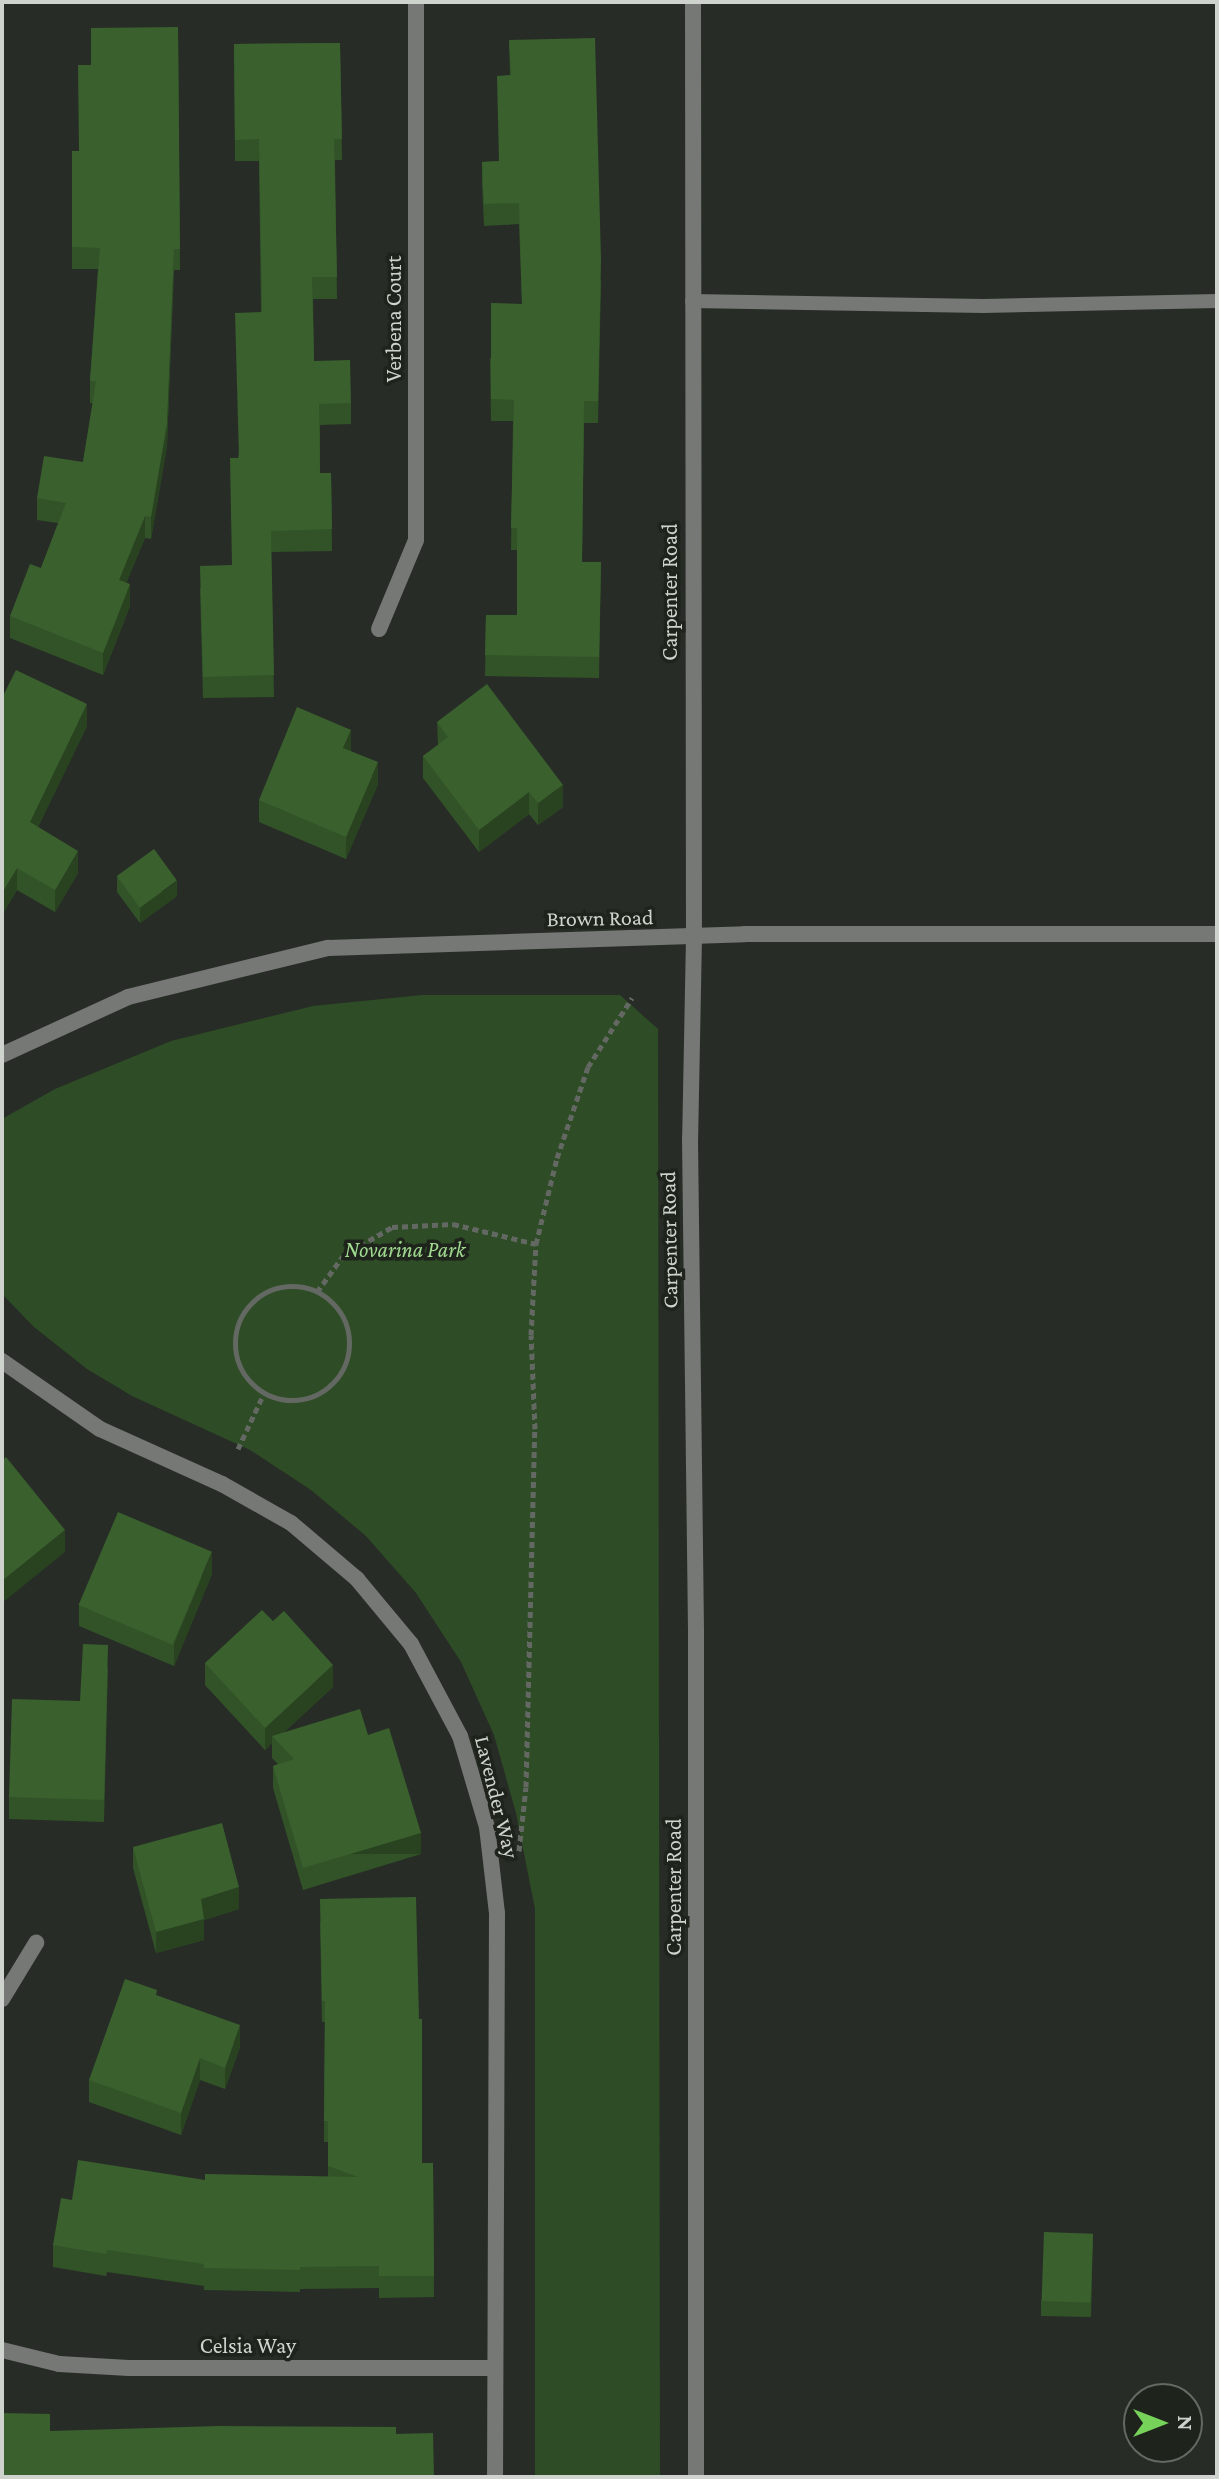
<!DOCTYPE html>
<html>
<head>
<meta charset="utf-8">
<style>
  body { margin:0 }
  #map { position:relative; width:1219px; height:2479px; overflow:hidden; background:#272d26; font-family:"Crimson Pro",serif }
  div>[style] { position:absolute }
  .green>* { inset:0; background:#2e4c25 }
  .path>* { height:5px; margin-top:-2.5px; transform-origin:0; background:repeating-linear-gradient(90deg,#636862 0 6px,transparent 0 10px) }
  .path>.ring { margin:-2.5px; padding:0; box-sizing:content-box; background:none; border:5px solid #636862; border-radius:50% }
  .service>* { height:14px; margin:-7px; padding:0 7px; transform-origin:7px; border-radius:7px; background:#757874 }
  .minor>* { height:16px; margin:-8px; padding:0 8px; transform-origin:8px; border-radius:8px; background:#757874 }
  .tertiary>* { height:16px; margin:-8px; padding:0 8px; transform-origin:8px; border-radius:8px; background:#757874 }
  .wall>* { inset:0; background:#325328 }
  .shaded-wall>* { inset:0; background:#294320; transform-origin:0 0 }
  .building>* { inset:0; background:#3a602e; transform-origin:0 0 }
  span { translate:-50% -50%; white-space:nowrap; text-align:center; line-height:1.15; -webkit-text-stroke:7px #1e231c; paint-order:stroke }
  .street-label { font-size:22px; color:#cfd3ce }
  .park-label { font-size:22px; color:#a0da8f; font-style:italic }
  .frame { position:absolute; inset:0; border:4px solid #cfd3ce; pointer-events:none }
  .north { position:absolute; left:1123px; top:2383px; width:80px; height:80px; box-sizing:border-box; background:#1e231c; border:2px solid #656963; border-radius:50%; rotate:90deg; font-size:22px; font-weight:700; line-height:32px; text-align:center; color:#cfd3ce }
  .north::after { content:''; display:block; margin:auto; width:28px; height:36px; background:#77d259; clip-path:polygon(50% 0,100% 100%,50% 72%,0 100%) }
</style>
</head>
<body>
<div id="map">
  <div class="green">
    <i style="clip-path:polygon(422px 995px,620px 995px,658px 1029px,660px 2477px,535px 2477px,535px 1909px,516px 1813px,494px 1735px,461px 1662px,416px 1593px,366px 1536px,311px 1490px,250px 1450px,132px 1396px,87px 1369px,34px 1327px,2px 1294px,2px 1119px,55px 1089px,171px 1041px,313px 1006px)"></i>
  </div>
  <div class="path">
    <i class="ring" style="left:235px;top:1286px;width:109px;height:109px"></i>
    <i style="left:317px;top:1292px;width:44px;rotate:-54.2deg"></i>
    <i style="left:343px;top:1256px;width:57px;rotate:-30.6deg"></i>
    <i style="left:392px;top:1227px;width:61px;rotate:-2.8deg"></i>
    <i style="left:453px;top:1224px;width:85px;rotate:13.5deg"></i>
    <i style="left:238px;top:1449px;width:64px;rotate:-65deg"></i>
    <i style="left:519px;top:1851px;width:64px;rotate:-83.8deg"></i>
    <i style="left:526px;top:1787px;width:358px;rotate:-88.6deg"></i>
    <i style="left:535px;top:1429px;width:94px;rotate:-92.4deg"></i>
    <i style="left:531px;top:1335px;width:91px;rotate:-86.9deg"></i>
    <i style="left:536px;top:1244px;width:89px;rotate:-76.3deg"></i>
    <i style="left:557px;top:1158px;width:96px;rotate:-71.2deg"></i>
    <i style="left:588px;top:1067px;width:82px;rotate:-57.5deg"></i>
  </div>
  <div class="service">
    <i style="left:692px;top:301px;width:291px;rotate:1deg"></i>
    <i style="left:983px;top:306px;width:234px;rotate:-1.2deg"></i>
  </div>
  <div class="minor">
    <i style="left:379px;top:629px;width:96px;rotate:-67.4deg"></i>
    <i style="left:416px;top:540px;width:538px;rotate:-90deg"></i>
    <i style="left:2px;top:1361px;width:119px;rotate:34.8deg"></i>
    <i style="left:100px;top:1429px;width:134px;rotate:24.3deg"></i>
    <i style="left:222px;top:1484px;width:79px;rotate:29.5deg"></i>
    <i style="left:291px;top:1523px;width:87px;rotate:40.3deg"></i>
    <i style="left:357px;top:1579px;width:85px;rotate:50.3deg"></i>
    <i style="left:411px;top:1644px;width:104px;rotate:62deg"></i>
    <i style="left:460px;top:1736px;width:95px;rotate:73.5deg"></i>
    <i style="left:487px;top:1827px;width:87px;rotate:83.4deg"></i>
    <i style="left:497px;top:1913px;width:564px;rotate:90.2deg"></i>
    <i style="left:2px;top:1999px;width:66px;rotate:-58.7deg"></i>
    <i style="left:2px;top:2350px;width:59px;rotate:13.8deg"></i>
    <i style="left:59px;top:2364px;width:70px;rotate:3.3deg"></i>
    <i style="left:129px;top:2368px;width:366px"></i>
  </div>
  <div class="tertiary">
    <i style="left:693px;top:2px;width:935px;rotate:89.94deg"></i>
    <i style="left:694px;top:937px;width:202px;rotate:91.1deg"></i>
    <i style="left:690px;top:1139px;width:491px;rotate:89.3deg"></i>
    <i style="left:696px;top:1630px;width:847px;rotate:90deg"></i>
    <i style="left:2px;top:1055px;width:139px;rotate:-24.7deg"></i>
    <i style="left:128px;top:997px;width:206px;rotate:-13.8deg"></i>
    <i style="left:328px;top:948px;width:417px;rotate:-1.9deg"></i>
    <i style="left:745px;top:934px;width:472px"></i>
  </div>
  <div class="wall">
    <i style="clip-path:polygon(178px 27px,180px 270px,174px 270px,167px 446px,151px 539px,145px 538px,126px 583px,130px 606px,103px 675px,10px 638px,10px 616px,41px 568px,58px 523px,37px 520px,37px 498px,83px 462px,93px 403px,90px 403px,90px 381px,98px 269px,72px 269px,72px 151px,79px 151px)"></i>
    <i style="clip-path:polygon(509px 40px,601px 282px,598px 423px,584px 423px,582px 562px,601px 562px,599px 678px,485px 676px,486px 615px,517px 615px,517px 550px,511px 550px,513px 421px,491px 421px,490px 359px,522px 304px,519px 224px,484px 226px,482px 183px,482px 162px,499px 161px,510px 75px)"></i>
    <i style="clip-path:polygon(340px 43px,342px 160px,335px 160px,337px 299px,313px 299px,314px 361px,351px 403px,351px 424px,320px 425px,320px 473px,331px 473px,332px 551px,271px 552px,274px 697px,203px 698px,200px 588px,232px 565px,238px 458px,261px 312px,259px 161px,235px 161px,234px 44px)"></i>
    <i style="clip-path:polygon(2px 698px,87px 726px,38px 827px,78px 873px,55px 912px,17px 890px,2px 915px)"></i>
    <i style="clip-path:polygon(437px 722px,563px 807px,538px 825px,529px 814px,479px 852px,423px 778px,423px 756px,438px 745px)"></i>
    <i style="clip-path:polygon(351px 751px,378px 784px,346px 859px,259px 822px,259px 800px)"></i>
    <i style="clip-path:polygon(117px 877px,177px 896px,140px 923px,117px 892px)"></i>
    <i style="clip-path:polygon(212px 1574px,174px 1666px,79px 1626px,79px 1605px)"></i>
    <i style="clip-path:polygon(205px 1663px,333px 1687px,283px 1733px,368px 1735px,421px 1854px,303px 1890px,273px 1788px,273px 1766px,278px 1764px,272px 1758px,272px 1743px,265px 1750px,205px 1685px)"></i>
    <i style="clip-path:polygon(108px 1667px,104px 1822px,9px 1819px,9px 1797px,80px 1701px)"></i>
    <i style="clip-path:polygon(133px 1847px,239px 1909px,204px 1920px,204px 1940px,156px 1953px,133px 1868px)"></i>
    <i style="clip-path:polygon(320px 1921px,422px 2163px,433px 2163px,434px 2297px,379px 2298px,379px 2288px,300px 2289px,300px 2292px,204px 2290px,204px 2286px,107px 2272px,106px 2276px,53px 2267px,53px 2245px,72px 2200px,205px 2180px,328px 2177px,328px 2142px,324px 2142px,325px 2022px,322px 2022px)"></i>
    <i style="clip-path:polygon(157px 1996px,240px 2047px,225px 2089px,200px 2080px,181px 2135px,89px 2102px,89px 2080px)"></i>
    <i style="clip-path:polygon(1093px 2234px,1091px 2317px,1041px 2316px,1041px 2301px)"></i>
  </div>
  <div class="shaded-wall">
    <i style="clip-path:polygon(174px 249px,167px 446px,151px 539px,151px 517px)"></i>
    <i style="clip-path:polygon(145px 516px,145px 538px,119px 601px,119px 580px)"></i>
    <i style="clip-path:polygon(130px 584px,130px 606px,103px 675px,103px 653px)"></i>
    <i style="clip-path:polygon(87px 704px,87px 726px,30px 844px,30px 822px)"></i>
    <i style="clip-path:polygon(351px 730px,351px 752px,343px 748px)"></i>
    <i style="clip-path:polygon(378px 762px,378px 784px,346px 859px,346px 837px)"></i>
    <i style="clip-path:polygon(563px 785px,563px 807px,538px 825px,538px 803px)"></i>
    <i style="clip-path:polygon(529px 792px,529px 814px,479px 852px,479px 830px)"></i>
    <i style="clip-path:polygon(78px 851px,78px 873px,55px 912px,55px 890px)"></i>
    <i style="clip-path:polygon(17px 868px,17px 890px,2px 915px,2px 893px)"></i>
    <i style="clip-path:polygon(177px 881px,177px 896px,140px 923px,140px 908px)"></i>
    <i style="clip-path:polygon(65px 1530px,65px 1552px,2px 1603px,2px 1581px)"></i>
    <i style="clip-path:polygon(212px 1552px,212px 1574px,174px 1666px,174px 1644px)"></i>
    <i style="clip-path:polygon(333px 1665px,333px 1687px,276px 1740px,272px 1736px,272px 1743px,265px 1750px,265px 1728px)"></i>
    <i style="left:421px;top:1833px;width:21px;height:123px;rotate:90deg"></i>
    <i style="clip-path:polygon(239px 1887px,239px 1909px,204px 1920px,204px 1940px,156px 1953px,156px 1932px,201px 1899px)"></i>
    <i style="clip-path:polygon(240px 2025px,240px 2047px,225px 2089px,225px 2068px)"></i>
    <i style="clip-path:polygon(200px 2058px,200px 2080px,181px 2135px,181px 2113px)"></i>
  </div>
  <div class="building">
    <i style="clip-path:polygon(178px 27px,180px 249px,174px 249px,167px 424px,151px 517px,145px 516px,119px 580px,130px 584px,103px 653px,10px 616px,30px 564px,41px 568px,66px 503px,37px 498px,44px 456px,83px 462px,96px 381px,90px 381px,100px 248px,72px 247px,72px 151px,79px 151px,78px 65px,91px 65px,91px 28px)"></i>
    <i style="clip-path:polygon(595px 38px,601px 260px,598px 401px,584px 401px,582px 562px,601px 562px,599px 657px,485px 655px,486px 615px,517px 615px,517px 528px,511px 528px,514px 400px,491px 399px,491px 303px,522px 304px,519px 203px,484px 204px,482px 162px,499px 161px,497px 76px,511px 75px,509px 40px)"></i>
    <i style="clip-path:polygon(340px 43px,342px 139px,334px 139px,337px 277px,312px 277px,314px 361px,350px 360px,351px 403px,319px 404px,320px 473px,331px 473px,332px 529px,271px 531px,274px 675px,203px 677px,200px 566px,232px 565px,230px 458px,239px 458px,235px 313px,262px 312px,259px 139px,235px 140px,234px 44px)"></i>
    <i style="clip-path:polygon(16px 670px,87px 704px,30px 822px,78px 851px,55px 890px,17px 868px,2px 893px,2px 698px)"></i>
    <i style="clip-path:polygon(487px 684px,563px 785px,538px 803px,529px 792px,479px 830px,423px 756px,448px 737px,437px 722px)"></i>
    <i style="clip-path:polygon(297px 707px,351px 730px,343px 748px,378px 762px,346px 837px,259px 800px)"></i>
    <i style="left:154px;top:849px;width:39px;height:46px;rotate:54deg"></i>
    <i style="clip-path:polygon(6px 1457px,65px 1530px,2px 1581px,2px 1461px)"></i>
    <i style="left:118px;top:1512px;width:102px;height:101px;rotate:23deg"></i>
    <i style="clip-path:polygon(262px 1610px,273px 1621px,284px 1611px,333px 1665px,265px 1728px,205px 1663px)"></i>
    <i style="clip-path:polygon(83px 1644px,108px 1645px,104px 1800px,9px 1797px,12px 1699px,80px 1701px)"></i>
    <i style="clip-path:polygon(360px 1709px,368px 1735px,389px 1728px,421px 1833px,303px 1868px,273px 1766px,294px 1759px,272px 1736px)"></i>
    <i style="clip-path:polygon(222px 1823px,239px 1887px,201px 1899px,204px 1919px,156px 1932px,133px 1847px)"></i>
    <i style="clip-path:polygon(416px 1897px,419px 2019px,422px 2019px,422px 2163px,433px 2163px,434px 2276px,379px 2276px,379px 2266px,300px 2267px,300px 2270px,204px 2268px,204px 2264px,107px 2250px,106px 2254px,53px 2245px,61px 2198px,72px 2200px,78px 2160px,205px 2180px,205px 2174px,358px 2177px,328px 2166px,328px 2121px,324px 2121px,325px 2001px,322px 2001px,320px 1899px)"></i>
    <i style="clip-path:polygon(125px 1979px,157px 1990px,156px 1995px,240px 2025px,225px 2068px,200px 2058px,181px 2113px,89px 2080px)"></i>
    <i style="left:1044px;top:2232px;width:49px;height:69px;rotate:2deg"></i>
    <i style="clip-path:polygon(2px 2413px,50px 2414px,50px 2431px,219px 2426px,396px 2427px,396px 2434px,433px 2433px,434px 2477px,2px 2477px)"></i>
  </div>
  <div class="street-label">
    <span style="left:394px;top:319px;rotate:-90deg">Verbena Court</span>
    <span style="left:670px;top:592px;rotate:-90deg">Carpenter Road</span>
    <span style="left:600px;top:918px;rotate:-1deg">Brown Road</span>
    <span style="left:669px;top:1240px;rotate:-91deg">Carpenter Road</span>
    <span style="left:497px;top:1797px;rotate:76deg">Lavender Way</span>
    <span style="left:674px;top:1887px;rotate:-90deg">Carpenter Road</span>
    <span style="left:248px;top:2346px">Celsia Way</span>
  </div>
  <div class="park-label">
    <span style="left:405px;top:1250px">Novarina Park</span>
  </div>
  <div class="frame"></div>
  <div class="north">N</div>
</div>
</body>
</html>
